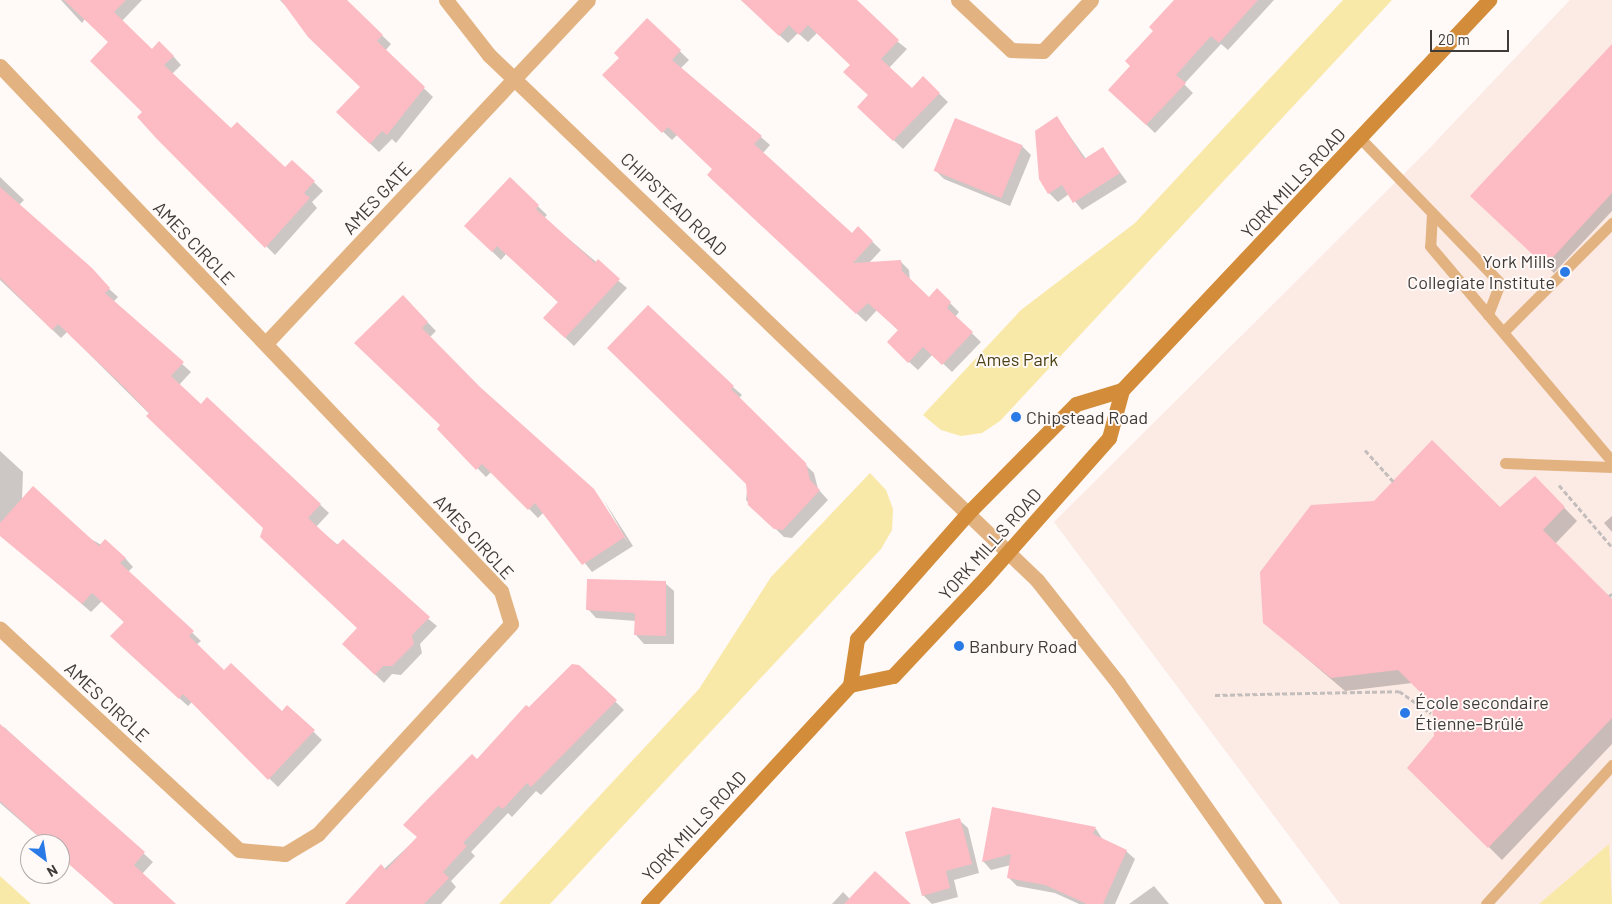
<!DOCTYPE html>
<html>
<head>
<meta charset="utf-8">
<style>
  body { margin:0 }
  #map { position:relative; width:1612px; height:904px; overflow:hidden; background:#fff9f7; font-family:Barlow,sans-serif }
  div>[style] { position:absolute }
  .built>* { inset:0; background:#fceae5 }
  .green>* { inset:0; background:#f9e9a8 }
  .shadow>* { inset:0; background:#0003 }
  .building>* { inset:0; background:#fdbbc3; transform-origin:0 0 }
  .path>* { height:3px; margin-top:-1.5px; transform-origin:0; background:repeating-linear-gradient(90deg,#c3bebc 0 5px,transparent 0 7.5px) }
  .service>* { height:11px; margin:-5.5px; padding:0 5.5px; transform-origin:5.5px; border-radius:5.5px; background:#e2b381 }
  .minor>* { height:15px; margin:-7.5px; padding:0 7.5px; transform-origin:7.5px; border-radius:7.5px; background:#e2b381 }
  .secondary>* { height:15px; margin:-7.5px; padding:0 7.5px; transform-origin:7.5px; border-radius:7.5px; background:#d38d3a }
  .dots>* { width:14px; height:14px; translate:-50% -50%; box-sizing:border-box; border:2px solid #fff9f7; border-radius:50% }
  span { translate:-50% -50%; white-space:nowrap; text-align:center; line-height:1.15; -webkit-text-stroke:4px #fff9f7; paint-order:stroke }
  .street-label { font-size:18px; color:#3e3b39 }
  .poi-label { font-size:18px; color:#3e3b39 }
  .right { translate:-100% -50%; text-align:right }
  .left { translate:0 -50%; text-align:left }
  .park-label { font-size:18px; color:#4b4014 }
  .north { position:absolute; left:20px; top:834px; width:50px; height:50px; box-sizing:border-box; background:#fff9f7; border:1px solid #b2adab; border-radius:50%; rotate:149deg; font-size:14px; font-weight:700; line-height:20px; text-align:center; color:#3e3b39 }
  .north::after { content:''; display:block; margin:auto; width:18px; height:22px; background:#297ae6; clip-path:polygon(50% 0,100% 100%,50% 72%,0 100%) }
  .scale { position:absolute; left:1430px; top:30px; width:79px; height:22px; box-sizing:border-box; border:2px solid #3e3b39; border-top:0; padding-left:6px; font-size:15px; line-height:18px; white-space:nowrap; color:#3e3b39; -webkit-text-stroke:4px #fff9f7; paint-order:stroke }
</style>
</head>
<body>
<div id="map">
  <div class="built">
    <i style="clip-path:polygon(1570px 0,1612px 0,1612px 904px,1340px 904px,1054px 522px,1426px 152px)"></i>
  </div>
  <div class="green">
    <i style="clip-path:polygon(1343px 0,1392px 0,1000px 421px,982px 433px,961px 436px,941px 430px,923px 415px,1021px 310px,1135px 223px)"></i>
    <i style="clip-path:polygon(870px 473px,886px 490px,893px 509px,892px 530px,881px 549px,550px 904px,499px 904px,699px 689px,771px 577px)"></i>
    <i style="clip-path:polygon(1609px 844px,1612px 904px,1539px 904px)"></i>
    <i style="clip-path:polygon(0 876px,31px 904px,0 904px)"></i>
  </div>
  <div class="shadow">
    <i style="clip-path:polygon(61px 0,142px 0,122px 21px,152px 50px,173px 56px,181px 65px,172px 74px,231px 130px,285px 169px,292px 161px,323px 191px,312px 202px,317px 208px,275px 255px,139px 117px,144px 112px,109px 42px,85px 19px,82px 23px)"></i>
    <i style="clip-path:polygon(280px 0,345px 0,391px 44px,385px 51px,433px 97px,396px 143px,392px 139px,379px 152px,346px 121px,361px 87px)"></i>
    <i style="clip-path:polygon(741px 0,845px 0,907px 49px,889px 68px,912px 90px,923px 78px,948px 102px,903px 149px,859px 107px,870px 96px,851px 65px,817px 33px,808px 42px,798px 33px,788px 43px)"></i>
    <i style="clip-path:polygon(1175px 0,1274px 0,1228px 50px,1221px 44px,1184px 84px,1193px 93px,1155px 133px,1118px 98px,1132px 66px)"></i>
    <i style="clip-path:polygon(647px 20px,689px 60px,681px 68px,770px 145px,763px 153px,852px 234px,858px 228px,881px 250px,869px 263px,901px 262px,909px 270px,910px 281px,929px 299px,937px 290px,959px 312px,955px 317px,981px 342px,952px 372px,933px 354px,918px 370px,897px 351px,899px 331px,877px 310px,866px 322px,717px 183px,713px 169px,677px 135px,672px 140px,612px 84px,620px 58px)"></i>
    <i style="clip-path:polygon(1612px 46px,1612px 211px,1554px 273px,1480px 204px)"></i>
    <i style="clip-path:polygon(1057px 118px,1086px 159px,1103px 149px,1127px 182px,1082px 210px,1069px 194px,1058px 202px,1049px 193px)"></i>
    <i style="clip-path:polygon(1022px 146px,1031px 155px,1010px 206px,944px 179px,935px 170px)"></i>
    <i style="clip-path:polygon(0 177px,24px 200px,18px 206px,118px 297px,113px 302px,191px 372px,179px 385px,201px 405px,207px 399px,329px 513px,316px 527px,437px 626px,420px 644px,422px 653px,401px 675px,392px 674px,384px 683px,344px 644px,359px 628px,264px 528px,67px 332px,61px 338px,0 280px)"></i>
    <i style="clip-path:polygon(510px 179px,547px 215px,544px 218px,627px 288px,574px 346px,554px 327px,559px 303px,506px 254px,501px 260px,466px 226px)"></i>
    <i style="clip-path:polygon(403px 297px,436px 331px,430px 337px,481px 390px,593px 489px,628px 543px,603px 499px,633px 546px,592px 572px,544px 512px,538px 518px,492px 471px,486px 477px,439px 429px,442px 425px)"></i>
    <i style="clip-path:polygon(648px 307px,733px 387px,742px 395px,738px 399px,814px 473px,818px 489px,828px 500px,792px 538px,784px 537px,746px 500px,748px 483px)"></i>
    <i style="clip-path:polygon(0 451px,23px 472px,22px 501px,125px 558px,133px 567px,128px 572px,201px 641px,196px 645px,225px 672px,282px 713px,288px 707px,322px 740px,278px 787px,192px 702px,188px 706px,120px 645px,125px 623px,102px 601px,91px 612px,0 533px)"></i>
    <i style="clip-path:polygon(1548px 491px,1577px 521px,1555px 544px,1612px 599px,1612px 744px,1502px 860px,1409px 768px,1435px 736px,1433px 704px,1412px 683px,1345px 691px,1265px 623px,1500px 509px)"></i>
    <i style="clip-path:polygon(1612px 516px,1612px 532px,1604px 523px)"></i>
    <i style="clip-path:polygon(665px 583px,674px 591px,674px 644px,644px 644px,636px 635px,636px 621px,596px 618px,588px 609px)"></i>
    <i style="clip-path:polygon(579px 666px,624px 710px,541px 795px,536px 791px,512px 817px,508px 813px,471px 852px,475px 856px,451px 881px,456px 887px,441px 904px,347px 904px,418px 837px,477px 761px)"></i>
    <i style="clip-path:polygon(4px 727px,153px 862px,142px 874px,174px 904px,115px 904px,60px 856px,60px 844px,47px 844px,0 803px,0 730px)"></i>
    <i style="clip-path:polygon(993px 809px,1096px 829px,1103px 840px,1126px 851px,1135px 859px,1115px 904px,1098px 904px,1091px 894px,1086px 904px,1079px 904px,1055px 893px,1017px 886px,1008px 877px,1011px 865px,991px 870px,983px 861px)"></i>
    <i style="clip-path:polygon(959px 820px,968px 828px,979px 873px,954px 880px,958px 897px,932px 904px,923px 895px)"></i>
    <i style="clip-path:polygon(1154px 886px,1169px 904px,1129px 904px)"></i>
    <i style="clip-path:polygon(843px 892px,850px 899px,909px 904px,832px 904px)"></i>
  </div>
  <div class="building">
    <i style="clip-path:polygon(64px 0,126px 0,114px 12px,152px 49px,159px 41px,174px 56px,164px 65px,231px 128px,237px 122px,285px 167px,292px 160px,315px 181px,304px 193px,310px 198px,265px 248px,156px 138px,137px 117px,142px 112px,90px 61px,108px 42px)"></i>
    <i style="clip-path:polygon(281px 0,347px 0,383px 35px,377px 41px,425px 87px,387px 135px,382px 131px,370px 144px,336px 112px,360px 87px,308px 37px)"></i>
    <i style="clip-path:polygon(741px 0,857px 0,899px 40px,881px 59px,912px 88px,923px 76px,940px 93px,893px 141px,857px 107px,868px 95px,843px 72px,850px 65px,808px 25px,799px 35px,789px 25px,779px 36px)"></i>
    <i style="clip-path:polygon(1174px 0,1258px 0,1219px 43px,1211px 36px,1176px 75px,1186px 83px,1146px 125px,1108px 90px,1130px 66px,1125px 61px,1153px 31px,1149px 27px)"></i>
    <i style="clip-path:polygon(647px 18px,681px 50px,672px 60px,762px 136px,754px 144px,852px 233px,858px 226px,873px 241px,853px 263px,901px 260px,902px 271px,929px 297px,937px 288px,951px 302px,947px 308px,973px 332px,942px 365px,923px 347px,908px 363px,887px 342px,898px 330px,868px 303px,856px 314px,707px 175px,712px 169px,668px 127px,662px 133px,602px 75px,619px 58px,614px 53px)"></i>
    <i style="clip-path:polygon(1612px 44px,1612px 193px,1545px 266px,1470px 196px)"></i>
    <i style="clip-path:polygon(1057px 116px,1084px 159px,1103px 147px,1120px 173px,1073px 203px,1062px 185px,1048px 194px,1039px 179px,1035px 131px)"></i>
    <i style="left:955px;top:118px;width:73px;height:57px;rotate:22deg"></i>
    <i style="clip-path:polygon(510px 177px,539px 205px,536px 209px,595px 263px,598px 259px,620px 279px,565px 338px,543px 318px,558px 302px,497px 246px,492px 252px,464px 226px)"></i>
    <i style="clip-path:polygon(0 187px,92px 268px,110px 288px,105px 293px,184px 362px,171px 376px,201px 404px,207px 397px,321px 504px,308px 518px,337px 545px,343px 539px,430px 617px,412px 635px,414px 644px,392px 666px,383px 666px,375px 675px,342px 644px,357px 628px,260px 537px,263px 528px,146px 416px,149px 413px,124px 387px,58px 324px,52px 330px,0 278px)"></i>
    <i style="clip-path:polygon(403px 295px,428px 322px,422px 328px,480px 387px,594px 489px,625px 537px,582px 565px,535px 503px,528px 510px,482px 464px,476px 470px,437px 429px,440px 425px,354px 343px)"></i>
    <i style="clip-path:polygon(648px 305px,734px 386px,731px 389px,806px 463px,810px 480px,820px 490px,783px 530px,774px 529px,748px 505px,746px 484px,607px 348px)"></i>
    <i style="clip-path:polygon(1432px 440px,1500px 507px,1535px 476px,1565px 507px,1543px 530px,1612px 599px,1612px 718px,1488px 848px,1407px 768px,1434px 736px,1432px 704px,1398px 670px,1331px 678px,1263px 623px,1260px 572px,1311px 505px,1374px 501px)"></i>
    <i style="clip-path:polygon(33px 486px,99px 546px,105px 539px,126px 558px,120px 563px,194px 631px,189px 636px,224px 670px,231px 663px,282px 711px,287px 705px,315px 730px,268px 780px,183px 694px,179px 699px,110px 636px,124px 622px,92px 593px,82px 604px,0 536px,0 523px)"></i>
    <i style="clip-path:polygon(587px 579px,666px 581px,666px 636px,634px 635px,635px 613px,586px 610px)"></i>
    <i style="clip-path:polygon(572px 664px,579px 665px,617px 700px,531px 787px,527px 783px,503px 809px,498px 806px,463px 843px,467px 846px,443px 872px,449px 878px,424px 904px,345px 904px,381px 864px,386px 870px,417px 837px,403px 825px,422px 805px,472px 754px,477px 759px,526px 705px,529px 707px)"></i>
    <i style="clip-path:polygon(0 724px,145px 852px,134px 865px,176px 904px,114px 904px,60px 856px,60px 844px,47px 844px,0 801px)"></i>
    <i style="clip-path:polygon(992px 807px,1096px 827px,1093px 834px,1127px 850px,1103px 904px,1087px 904px,1045px 885px,1007px 878px,1011px 854px,982px 862px)"></i>
    <i style="clip-path:polygon(960px 818px,972px 864px,946px 871px,950px 888px,922px 896px,905px 832px)"></i>
    <i style="clip-path:polygon(875px 871px,911px 904px,844px 904px)"></i>
  </div>
  <div class="path">
    <i style="left:1365px;top:450px;width:42px;rotate:47.9deg"></i>
    <i style="left:1559px;top:485px;width:82px;rotate:49.5deg"></i>
    <i style="left:1609px;top:596px;width:4px;rotate:-34deg"></i>
    <i style="left:1215px;top:695px;width:184px;rotate:-1.2deg"></i>
    <i style="left:1399px;top:691px;width:39px;rotate:35deg"></i>
  </div>
  <div class="service">
    <i style="left:1361px;top:139px;width:200px;rotate:46deg"></i>
    <i style="left:1500px;top:283px;width:34px;rotate:111deg"></i>
    <i style="left:1432px;top:213px;width:33px;rotate:93deg"></i>
    <i style="left:1430px;top:246px;width:282px;rotate:49.8deg"></i>
    <i style="left:1504px;top:331px;width:153px;rotate:-45deg"></i>
    <i style="left:1505px;top:463px;width:107px;rotate:2.1deg"></i>
    <i style="left:1486px;top:904px;width:188px;rotate:-47.8deg"></i>
  </div>
  <div class="minor">
    <i style="left:446px;top:0;width:70px;rotate:52deg"></i>
    <i style="left:489px;top:55px;width:759px;rotate:43.77deg"></i>
    <i style="left:1037px;top:580px;width:131px;rotate:51.8deg"></i>
    <i style="left:1118px;top:683px;width:271px;rotate:54.8deg"></i>
    <i style="left:958px;top:0;width:73px;rotate:43.3deg"></i>
    <i style="left:1011px;top:50px;width:32px;rotate:2deg"></i>
    <i style="left:1043px;top:51px;width:70px;rotate:-46.7deg"></i>
    <i style="left:0;top:66px;width:726px;rotate:46.34deg"></i>
    <i style="left:501px;top:591px;width:34px;rotate:73deg"></i>
    <i style="left:511px;top:624px;width:285px;rotate:132.6deg"></i>
    <i style="left:318px;top:834px;width:39px;rotate:149deg"></i>
    <i style="left:285px;top:854px;width:46px;rotate:-175deg"></i>
    <i style="left:239px;top:850px;width:326px;rotate:-137.2deg"></i>
    <i style="left:266px;top:343px;width:470px;rotate:-46.8deg"></i>
  </div>
  <div class="secondary">
    <i style="left:850px;top:685px;width:44px;rotate:-11.8deg"></i>
    <i style="left:893px;top:676px;width:134px;rotate:-46.8deg"></i>
    <i style="left:985px;top:578px;width:187px;rotate:-48.5deg"></i>
    <i style="left:1109px;top:438px;width:50px;rotate:-74.8deg"></i>
    <i style="left:648px;top:904px;width:298px;rotate:-47.3deg"></i>
    <i style="left:850px;top:685px;width:47px;rotate:-81.3deg"></i>
    <i style="left:857px;top:639px;width:168px;rotate:-48.6deg"></i>
    <i style="left:968px;top:513px;width:153px;rotate:-45.3deg"></i>
    <i style="left:1076px;top:404px;width:48px;rotate:-16.9deg"></i>
    <i style="left:1122px;top:390px;width:536px;rotate:-46.74deg"></i>
  </div>
  <div class="dots">
    <i style="left:1565px;top:272px;background:#297ae6"></i>
    <i style="left:1016px;top:417px;background:#297ae6"></i>
    <i style="left:959px;top:646px;background:#297ae6"></i>
    <i style="left:1405px;top:713px;background:#297ae6"></i>
  </div>
  <div class="street-label">
    <span style="left:1293px;top:183px;rotate:-47deg">YORK MILLS ROAD</span>
    <span style="left:377px;top:198px;rotate:-47deg">AMES GATE</span>
    <span style="left:674px;top:204px;rotate:44deg">CHIPSTEAD ROAD</span>
    <span style="left:194px;top:243px;rotate:46deg">AMES CIRCLE</span>
    <span style="left:474px;top:537px;rotate:47deg">AMES CIRCLE</span>
    <span style="left:990px;top:544px;rotate:-48deg">YORK MILLS ROAD</span>
    <span style="left:107px;top:702px;rotate:43deg">AMES CIRCLE</span>
    <span style="left:694px;top:826px;rotate:-47deg">YORK MILLS ROAD</span>
  </div>
  <div class="poi-label">
    <span class="right" style="left:1555px;top:272px">York Mills<br>Collegiate Institute</span>
    <span class="left" style="left:1026px;top:417px">Chipstead Road</span>
    <span class="left" style="left:969px;top:646px">Banbury Road</span>
    <span class="left" style="left:1415px;top:713px">École secondaire<br>Étienne-Brûlé</span>
  </div>
  <div class="park-label">
    <span style="left:1017px;top:359px">Ames Park</span>
  </div>
  <div class="north">N</div>
  <div class="scale">20 m</div>
</div>
</body>
</html>
